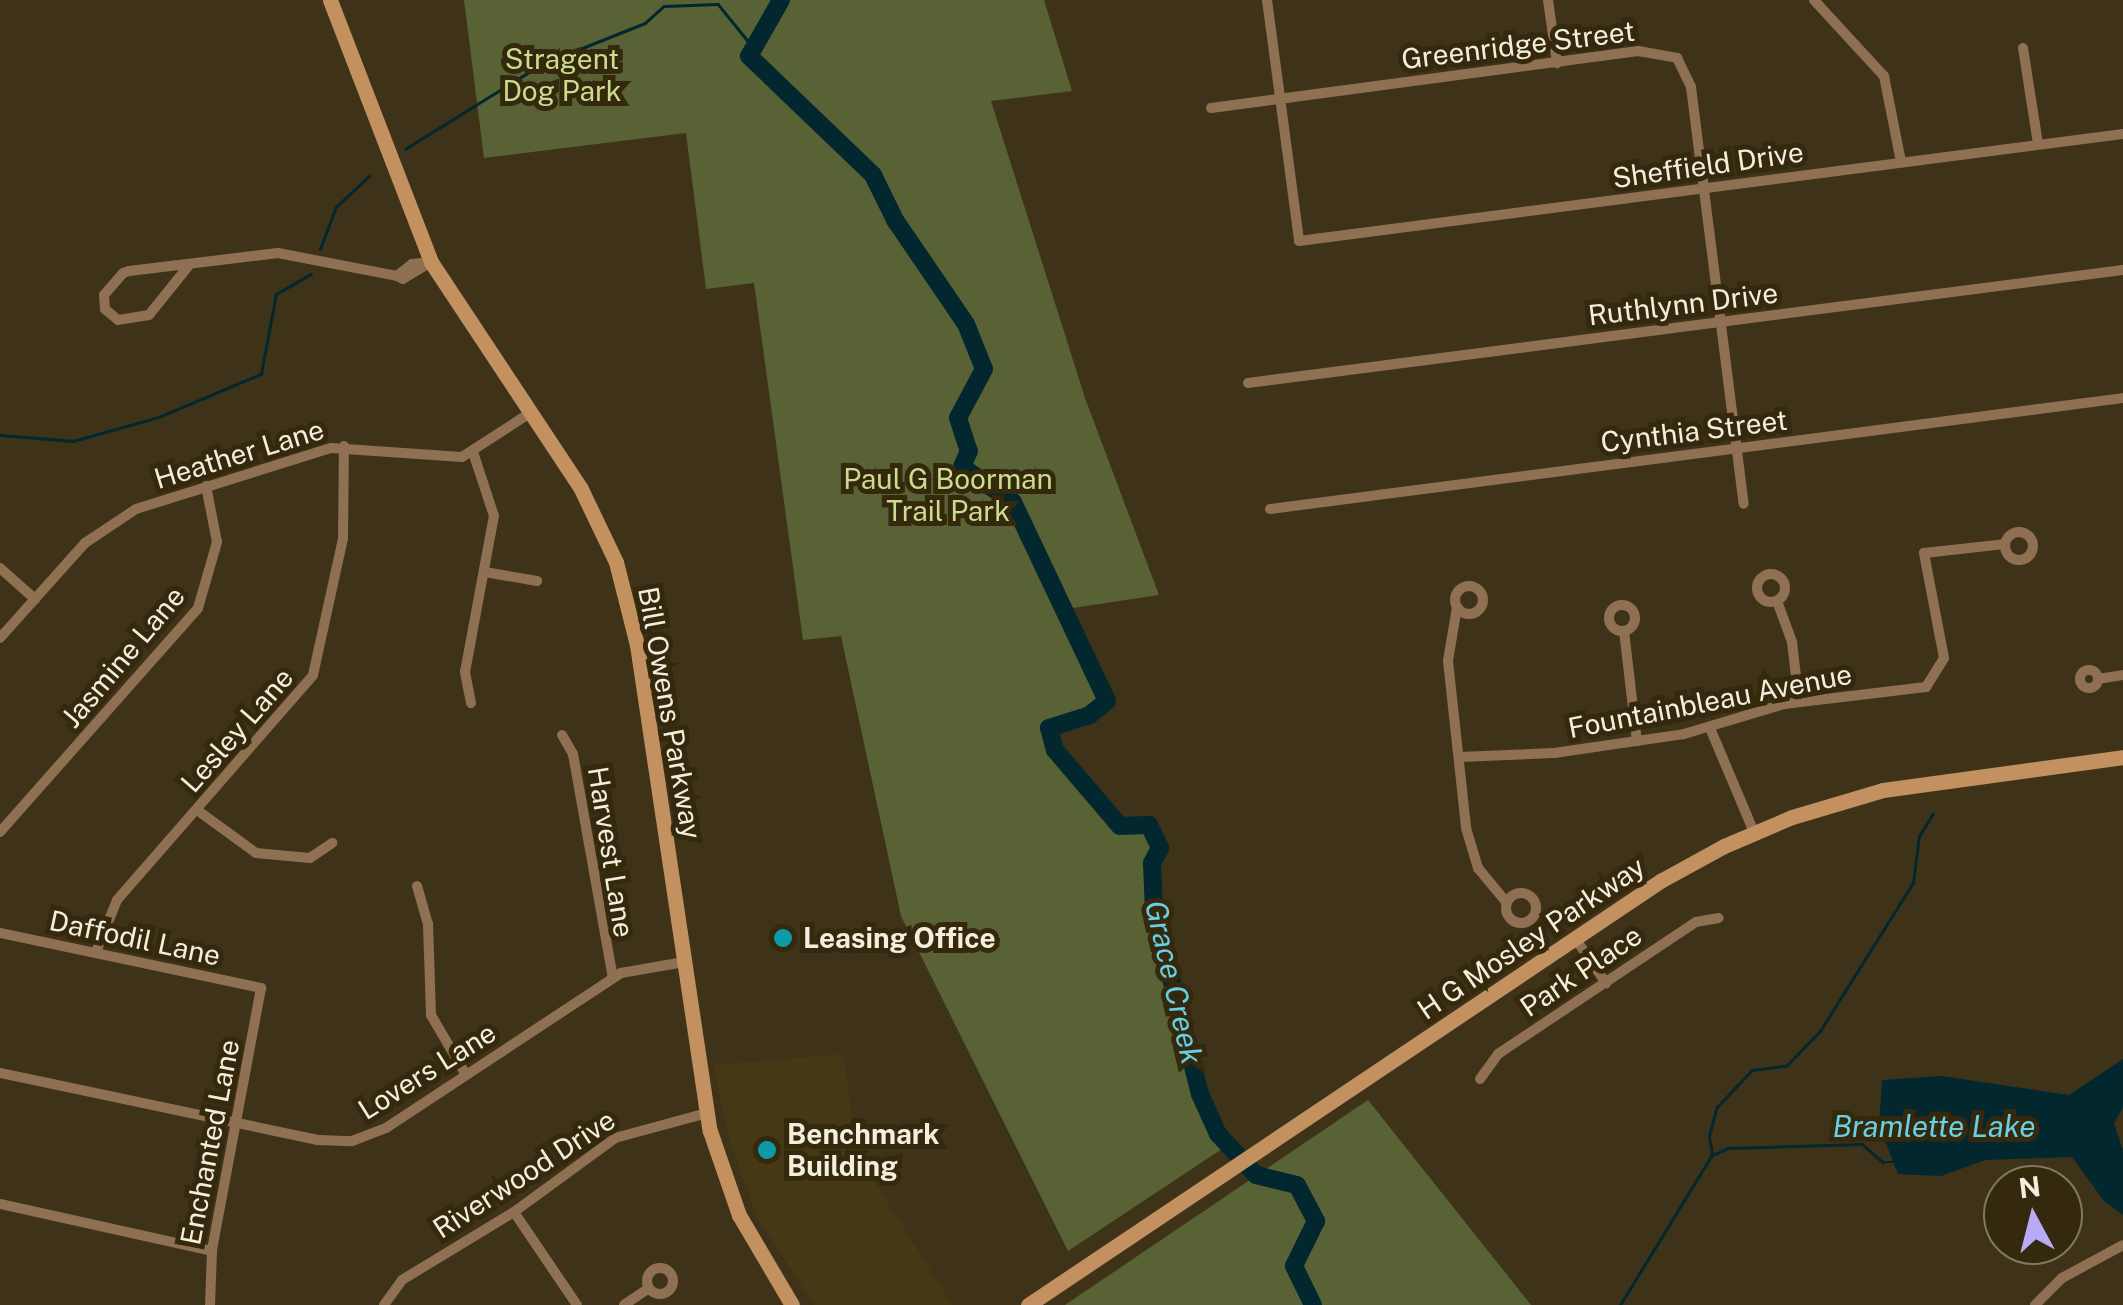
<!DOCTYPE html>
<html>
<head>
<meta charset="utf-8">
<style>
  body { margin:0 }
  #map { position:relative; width:2123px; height:1305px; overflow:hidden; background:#3e3318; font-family:"Public Sans",sans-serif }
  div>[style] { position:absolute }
  .built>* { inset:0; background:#463815 }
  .green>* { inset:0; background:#596234 }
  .water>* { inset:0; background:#02272e }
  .stream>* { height:2.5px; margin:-1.25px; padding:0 1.25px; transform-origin:1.25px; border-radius:1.25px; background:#02272e }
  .river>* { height:18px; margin:-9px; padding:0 9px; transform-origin:9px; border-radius:9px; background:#02272e }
  .minor>* { height:10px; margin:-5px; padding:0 5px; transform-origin:5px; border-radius:5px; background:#8f7052 }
  .minor>.ring { margin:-5px; padding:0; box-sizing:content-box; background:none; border:10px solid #8f7052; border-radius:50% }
  .secondary>* { height:15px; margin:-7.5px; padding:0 7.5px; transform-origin:7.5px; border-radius:7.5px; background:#c3915f }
  .dots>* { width:28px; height:28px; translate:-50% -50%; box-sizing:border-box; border:5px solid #34290d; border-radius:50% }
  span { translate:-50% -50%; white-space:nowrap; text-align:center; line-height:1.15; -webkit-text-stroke:10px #34290d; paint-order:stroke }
  .street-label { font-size:28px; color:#f5eede }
  .park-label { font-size:28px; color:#ccdc8f }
  .poi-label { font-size:28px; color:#f5eede; font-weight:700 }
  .left { translate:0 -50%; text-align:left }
  .water-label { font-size:30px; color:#67cfe6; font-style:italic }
  .north { position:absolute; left:1983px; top:1165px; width:100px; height:100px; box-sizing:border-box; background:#34290d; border:2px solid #817861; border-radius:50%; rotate:353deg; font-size:28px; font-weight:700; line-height:40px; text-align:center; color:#f5eede }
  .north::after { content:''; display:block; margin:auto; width:35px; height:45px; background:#b7abf8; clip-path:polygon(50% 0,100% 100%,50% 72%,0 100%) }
</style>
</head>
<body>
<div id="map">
  <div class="built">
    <i style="clip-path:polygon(843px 1054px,858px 1155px,952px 1305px,814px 1305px,757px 1216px,729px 1139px,713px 1065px)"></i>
  </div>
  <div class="green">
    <i style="clip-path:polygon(464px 0,1044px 0,1072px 91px,991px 101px,1085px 398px,1159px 595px,1066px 609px,1107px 701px,1090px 715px,1050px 728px,1055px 751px,1120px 826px,1149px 825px,1160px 848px,1152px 863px,1154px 911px,1200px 1094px,1228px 1145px,1068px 1251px,901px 916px,841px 636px,803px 640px,754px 283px,706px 289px,686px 133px,484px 158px)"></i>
    <i style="clip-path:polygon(1368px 1100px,1531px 1305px,1065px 1305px)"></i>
  </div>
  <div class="water">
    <i style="clip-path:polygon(2123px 1059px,2123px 1107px,2114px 1124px,2123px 1150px,2123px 1215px,2104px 1201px,2072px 1157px,1985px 1160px,1941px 1176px,1898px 1174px,1879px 1126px,1882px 1080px,1941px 1076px,2069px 1095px)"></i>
  </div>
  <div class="stream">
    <i style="left:405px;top:149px;width:161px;rotate:-31.8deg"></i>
    <i style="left:542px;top:64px;width:111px;rotate:-21.7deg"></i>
    <i style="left:645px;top:23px;width:25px;rotate:-42deg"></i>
    <i style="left:664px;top:6px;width:54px;rotate:-2.1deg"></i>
    <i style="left:718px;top:4px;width:55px;rotate:50.9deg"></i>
    <i style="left:320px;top:249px;width:45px;rotate:-69.1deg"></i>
    <i style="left:336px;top:207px;width:45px;rotate:-43.2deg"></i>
    <i style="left:0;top:435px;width:73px;rotate:4.7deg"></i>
    <i style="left:73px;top:441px;width:89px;rotate:-15.6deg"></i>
    <i style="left:159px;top:417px;width:111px;rotate:-22.9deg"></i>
    <i style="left:261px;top:374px;width:81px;rotate:-79.4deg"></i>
    <i style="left:276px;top:294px;width:40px;rotate:-29.7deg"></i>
    <i style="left:1713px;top:1155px;width:17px;rotate:-25deg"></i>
    <i style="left:1728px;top:1148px;width:134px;rotate:-1.7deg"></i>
    <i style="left:1862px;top:1144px;width:28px;rotate:41deg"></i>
    <i style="left:1883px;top:1162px;width:10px"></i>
    <i style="left:1620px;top:1305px;width:176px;rotate:-58.5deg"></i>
    <i style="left:1712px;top:1155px;width:19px;rotate:-99deg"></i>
    <i style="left:1709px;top:1136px;width:30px;rotate:-75deg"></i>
    <i style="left:1717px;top:1107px;width:51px;rotate:-46.6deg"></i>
    <i style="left:1752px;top:1070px;width:34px;rotate:-7deg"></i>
    <i style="left:1786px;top:1066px;width:49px;rotate:-45.8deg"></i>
    <i style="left:1820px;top:1031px;width:175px;rotate:-57.9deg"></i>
    <i style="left:1913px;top:883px;width:47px;rotate:-82.7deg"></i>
    <i style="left:1919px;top:836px;width:26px;rotate:-58deg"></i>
  </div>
  <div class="river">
    <i style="left:781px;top:0;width:64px;rotate:119.7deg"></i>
    <i style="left:749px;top:56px;width:172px;rotate:43.8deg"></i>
    <i style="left:873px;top:175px;width:50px;rotate:63.9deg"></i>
    <i style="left:895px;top:220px;width:126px;rotate:55.7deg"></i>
    <i style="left:966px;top:324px;width:48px;rotate:68.2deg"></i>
    <i style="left:984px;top:369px;width:55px;rotate:118deg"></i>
    <i style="left:958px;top:418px;width:35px;rotate:72deg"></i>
    <i style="left:969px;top:451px;width:17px;rotate:114deg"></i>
    <i style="left:962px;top:467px;width:62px;rotate:34.5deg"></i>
    <i style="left:1013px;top:502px;width:220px;rotate:64.7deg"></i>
    <i style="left:1107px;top:701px;width:22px;rotate:141deg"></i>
    <i style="left:1090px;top:715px;width:43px;rotate:162.4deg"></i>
    <i style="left:1049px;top:728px;width:23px;rotate:75deg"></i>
    <i style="left:1055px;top:750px;width:100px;rotate:49.5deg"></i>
    <i style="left:1120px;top:826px;width:29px;rotate:-2deg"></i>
    <i style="left:1149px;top:825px;width:25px;rotate:64deg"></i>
    <i style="left:1160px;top:848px;width:17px;rotate:118deg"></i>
    <i style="left:1152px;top:863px;width:47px;rotate:87.6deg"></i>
    <i style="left:1154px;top:910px;width:190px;rotate:76deg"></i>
    <i style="left:1200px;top:1094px;width:44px;rotate:65.8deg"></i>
    <i style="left:1218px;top:1134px;width:56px;rotate:47.2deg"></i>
    <i style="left:1256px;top:1175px;width:42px;rotate:13.7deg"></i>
    <i style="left:1297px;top:1185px;width:41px;rotate:62.2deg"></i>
    <i style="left:1316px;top:1221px;width:50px;rotate:116.1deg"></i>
    <i style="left:1294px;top:1266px;width:43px;rotate:64deg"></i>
  </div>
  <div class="minor">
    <i style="left:1267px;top:0;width:243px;rotate:82.4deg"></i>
    <i style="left:1299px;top:241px;width:831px;rotate:-7.4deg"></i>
    <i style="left:1548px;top:0;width:64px;rotate:81.9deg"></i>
    <i style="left:1814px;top:0;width:103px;rotate:47.4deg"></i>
    <i style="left:1884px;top:76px;width:88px;rotate:78.8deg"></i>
    <i style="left:2023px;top:48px;width:97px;rotate:81.1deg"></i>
    <i style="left:1211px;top:108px;width:431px;rotate:-7.6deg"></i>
    <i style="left:1638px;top:51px;width:40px;rotate:10deg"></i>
    <i style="left:1677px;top:58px;width:32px;rotate:64deg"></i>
    <i style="left:1691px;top:87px;width:420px;rotate:82.8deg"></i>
    <i style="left:431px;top:262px;width:33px;rotate:149deg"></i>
    <i style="left:403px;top:279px;width:7px;rotate:-153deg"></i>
    <i style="left:397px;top:276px;width:19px;rotate:-39deg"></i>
    <i style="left:412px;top:264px;width:19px;rotate:-6deg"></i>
    <i style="left:190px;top:264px;width:65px;rotate:128.8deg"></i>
    <i style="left:149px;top:315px;width:31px;rotate:171deg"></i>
    <i style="left:118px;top:320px;width:17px;rotate:-140deg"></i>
    <i style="left:105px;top:309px;width:14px;rotate:-94deg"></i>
    <i style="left:104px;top:295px;width:29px;rotate:-49deg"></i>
    <i style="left:123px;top:273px;width:6px;rotate:-18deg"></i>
    <i style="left:129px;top:271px;width:150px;rotate:-6.9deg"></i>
    <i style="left:278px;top:253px;width:121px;rotate:10.9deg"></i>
    <i style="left:1248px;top:383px;width:882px;rotate:-7.36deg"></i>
    <i style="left:1270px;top:509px;width:860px;rotate:-7.41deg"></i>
    <i class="ring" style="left:2005px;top:532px;width:18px;height:18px"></i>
    <i style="left:0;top:568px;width:47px;rotate:41.5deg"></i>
    <i style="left:485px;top:572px;width:53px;rotate:9.8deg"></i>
    <i class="ring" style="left:1757px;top:574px;width:18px;height:18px"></i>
    <i class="ring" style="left:1455px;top:586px;width:18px;height:18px"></i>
    <i style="left:1777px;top:601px;width:44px;rotate:69.9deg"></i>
    <i style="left:1792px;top:642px;width:60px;rotate:83.3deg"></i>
    <i class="ring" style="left:1609px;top:605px;width:16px;height:16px"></i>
    <i style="left:1457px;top:607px;width:55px;rotate:99.5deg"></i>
    <i style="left:1448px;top:661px;width:168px;rotate:83.8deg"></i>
    <i style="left:1466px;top:828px;width:42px;rotate:73.3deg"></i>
    <i style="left:1478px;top:868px;width:45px;rotate:50.4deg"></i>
    <i style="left:1624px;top:631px;width:111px;rotate:83.3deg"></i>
    <i style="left:0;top:638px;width:127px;rotate:-48.2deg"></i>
    <i style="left:85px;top:543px;width:61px;rotate:-33.7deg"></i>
    <i style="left:136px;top:509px;width:204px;rotate:-17.4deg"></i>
    <i style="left:331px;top:448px;width:131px;rotate:3.9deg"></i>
    <i style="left:462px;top:457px;width:81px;rotate:-32.9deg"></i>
    <i class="ring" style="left:2080px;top:670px;width:8px;height:8px"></i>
    <i style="left:2098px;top:679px;width:25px;rotate:-9deg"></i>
    <i style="left:471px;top:703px;width:32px;rotate:-101deg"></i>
    <i style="left:465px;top:672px;width:159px;rotate:-79.5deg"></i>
    <i style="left:494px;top:516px;width:67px;rotate:-108.2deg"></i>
    <i style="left:1710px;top:728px;width:113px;rotate:67.1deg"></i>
    <i style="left:562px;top:735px;width:22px;rotate:60deg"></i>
    <i style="left:573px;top:754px;width:228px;rotate:79.9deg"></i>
    <i style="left:1459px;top:757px;width:95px;rotate:-2.4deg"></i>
    <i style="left:1554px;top:753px;width:131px;rotate:-8.3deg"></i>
    <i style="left:1684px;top:734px;width:104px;rotate:-16.7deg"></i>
    <i style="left:1784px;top:704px;width:143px;rotate:-6.8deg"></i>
    <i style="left:1926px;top:687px;width:34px;rotate:-58deg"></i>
    <i style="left:1944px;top:658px;width:107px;rotate:-100.8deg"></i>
    <i style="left:1924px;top:553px;width:81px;rotate:-6.3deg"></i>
    <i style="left:197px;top:810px;width:73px;rotate:36.1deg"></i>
    <i style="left:256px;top:853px;width:54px;rotate:5.3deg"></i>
    <i style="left:310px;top:858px;width:27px;rotate:-34deg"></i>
    <i style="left:0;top:832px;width:299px;rotate:-48.5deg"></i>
    <i style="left:198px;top:608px;width:69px;rotate:-73.9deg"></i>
    <i style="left:217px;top:542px;width:57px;rotate:-101.1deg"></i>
    <i style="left:417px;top:886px;width:40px;rotate:74deg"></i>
    <i style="left:428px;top:924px;width:91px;rotate:88.1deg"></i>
    <i style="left:431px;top:1015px;width:69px;rotate:59.7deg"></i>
    <i class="ring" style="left:1506px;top:893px;width:20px;height:20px"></i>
    <i style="left:0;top:933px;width:267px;rotate:11.9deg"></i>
    <i style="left:261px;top:988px;width:268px;rotate:100.6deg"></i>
    <i style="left:212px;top:1251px;width:54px;rotate:92.1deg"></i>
    <i style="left:1575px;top:938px;width:55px;rotate:55.4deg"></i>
    <i style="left:96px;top:952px;width:56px;rotate:-68deg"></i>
    <i style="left:117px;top:900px;width:298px;rotate:-48.9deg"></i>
    <i style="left:313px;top:675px;width:140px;rotate:-77.6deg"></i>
    <i style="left:343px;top:538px;width:92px;rotate:-89.4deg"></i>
    <i style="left:0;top:1073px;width:325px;rotate:11.9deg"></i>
    <i style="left:318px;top:1140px;width:34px;rotate:2deg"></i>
    <i style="left:352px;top:1141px;width:36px;rotate:-21deg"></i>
    <i style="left:386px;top:1128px;width:282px;rotate:-33.4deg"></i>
    <i style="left:621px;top:973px;width:64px;rotate:-9.9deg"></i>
    <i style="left:1480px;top:1079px;width:31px;rotate:-54deg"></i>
    <i style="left:1498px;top:1054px;width:238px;rotate:-33.7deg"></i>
    <i style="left:1696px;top:922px;width:23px;rotate:-10deg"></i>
    <i style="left:0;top:1204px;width:217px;rotate:12.5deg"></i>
    <i style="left:514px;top:1212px;width:112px;rotate:55.9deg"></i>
    <i class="ring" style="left:647px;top:1268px;width:16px;height:16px"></i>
    <i style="left:384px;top:1305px;width:31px;rotate:-54deg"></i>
    <i style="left:402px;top:1280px;width:131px;rotate:-31.3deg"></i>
    <i style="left:514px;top:1212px;width:125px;rotate:-36.2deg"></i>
    <i style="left:615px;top:1138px;width:95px;rotate:-15.2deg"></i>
    <i style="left:624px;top:1305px;width:30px;rotate:-34deg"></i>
    <i style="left:2035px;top:1305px;width:38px;rotate:-45deg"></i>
    <i style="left:2062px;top:1278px;width:69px;rotate:-28.4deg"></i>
  </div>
  <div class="secondary">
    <i style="left:330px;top:0;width:281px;rotate:68.9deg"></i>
    <i style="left:431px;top:262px;width:272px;rotate:56.5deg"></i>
    <i style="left:581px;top:489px;width:81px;rotate:64.4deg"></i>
    <i style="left:616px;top:562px;width:86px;rotate:75.8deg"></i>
    <i style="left:637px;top:645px;width:491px;rotate:81.5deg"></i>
    <i style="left:710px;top:1131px;width:89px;rotate:71deg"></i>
    <i style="left:739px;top:1215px;width:104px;rotate:59.5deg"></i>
    <i style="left:1028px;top:1305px;width:763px;rotate:-33.84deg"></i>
    <i style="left:1662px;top:880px;width:71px;rotate:-28.7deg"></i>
    <i style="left:1724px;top:846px;width:74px;rotate:-23.1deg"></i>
    <i style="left:1792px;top:817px;width:95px;rotate:-16.5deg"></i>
    <i style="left:1883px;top:790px;width:242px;rotate:-7.8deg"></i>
  </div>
  <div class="dots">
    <i style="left:783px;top:938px;background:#0f9aa8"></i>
    <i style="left:767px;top:1150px;background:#0f9aa8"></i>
  </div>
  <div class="street-label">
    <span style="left:1518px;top:45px;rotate:-7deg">Greenridge Street</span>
    <span style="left:1708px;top:165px;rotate:-8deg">Sheffield Drive</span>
    <span style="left:1683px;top:304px;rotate:-7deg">Ruthlynn Drive</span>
    <span style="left:1694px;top:431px;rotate:-7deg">Cynthia Street</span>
    <span style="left:239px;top:454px;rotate:-17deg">Heather Lane</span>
    <span style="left:123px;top:657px;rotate:-50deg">Jasmine Lane</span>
    <span style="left:1710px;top:701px;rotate:-11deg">Fountainbleau Avenue</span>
    <span style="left:670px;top:713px;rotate:80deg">Bill Owens Parkway</span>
    <span style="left:237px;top:730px;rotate:-49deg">Lesley Lane</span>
    <span style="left:611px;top:852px;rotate:81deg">Harvest Lane</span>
    <span style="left:135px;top:938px;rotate:12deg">Daffodil Lane</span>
    <span style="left:1531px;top:938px;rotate:-34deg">H G Mosley Parkway</span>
    <span style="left:1581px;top:971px;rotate:-34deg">Park Place</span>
    <span style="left:427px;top:1071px;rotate:-32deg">Lovers Lane</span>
    <span style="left:210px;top:1142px;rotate:-79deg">Enchanted Lane</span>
    <span style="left:524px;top:1174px;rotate:-33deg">Riverwood Drive</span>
  </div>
  <div class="park-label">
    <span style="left:562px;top:75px">Stragent<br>Dog Park</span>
    <span style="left:948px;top:495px">Paul G Boorman<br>Trail Park</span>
  </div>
  <div class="poi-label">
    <span class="left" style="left:803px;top:938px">Leasing Office</span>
    <span class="left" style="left:787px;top:1150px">Benchmark<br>Building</span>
  </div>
  <div class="water-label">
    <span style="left:1174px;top:982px;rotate:77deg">Grace Creek</span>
    <span style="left:1934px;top:1126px">Bramlette Lake</span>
  </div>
  <div class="north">N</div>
</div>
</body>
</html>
